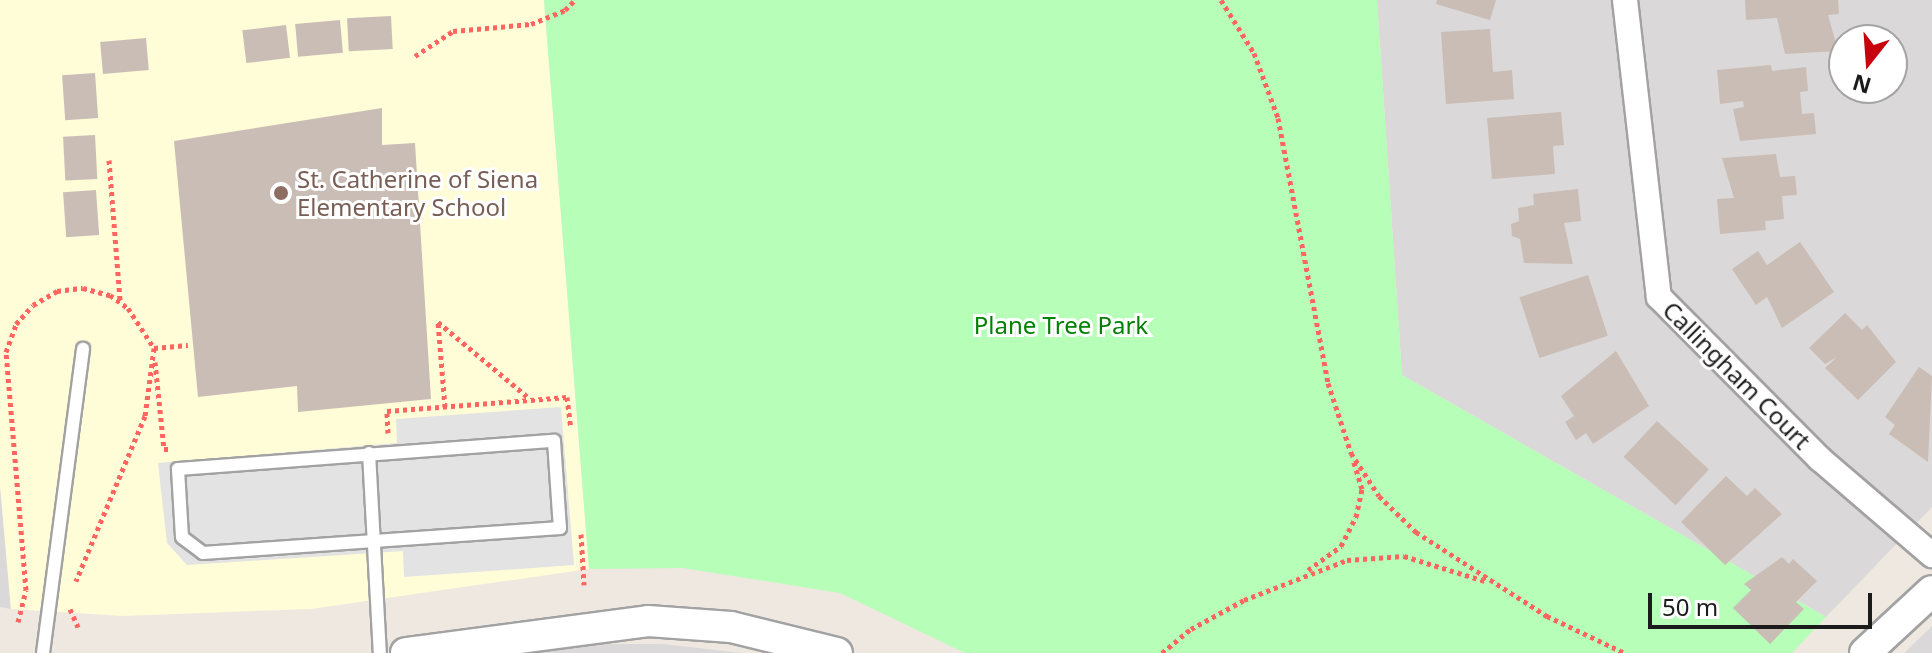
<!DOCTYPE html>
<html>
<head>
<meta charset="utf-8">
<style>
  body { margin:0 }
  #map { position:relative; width:1932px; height:653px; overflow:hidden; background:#eee8e0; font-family:"Noto Sans",sans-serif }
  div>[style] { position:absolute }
  .residential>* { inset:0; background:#dad8d8 }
  .education>* { inset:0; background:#fffcd8 }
  .park>* { inset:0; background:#b7feb8 }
  .parking>* { inset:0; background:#e3e3e3 }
  .building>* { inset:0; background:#cabdb6; transform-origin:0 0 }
  .path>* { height:5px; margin-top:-2.5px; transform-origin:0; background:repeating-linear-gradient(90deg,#ff6560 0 4px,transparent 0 8px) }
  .roads { filter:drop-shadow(2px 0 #a2a2a2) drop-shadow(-2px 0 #a2a2a2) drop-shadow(0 2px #a2a2a2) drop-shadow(0 -2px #a2a2a2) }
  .service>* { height:12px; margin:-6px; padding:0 6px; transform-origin:6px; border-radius:6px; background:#fff }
  .minor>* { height:24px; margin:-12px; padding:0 12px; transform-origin:12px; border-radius:12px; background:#fff }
  .tertiary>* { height:30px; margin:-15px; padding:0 15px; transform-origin:15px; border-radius:15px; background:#fff }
  .dots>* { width:22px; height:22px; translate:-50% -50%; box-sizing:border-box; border:4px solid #fff; border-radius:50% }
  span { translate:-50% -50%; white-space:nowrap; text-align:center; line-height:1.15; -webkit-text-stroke:6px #fff; paint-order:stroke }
  .education-label { font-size:24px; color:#785e54 }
  .left { translate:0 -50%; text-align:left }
  .park-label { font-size:24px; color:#028104 }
  .street-label { font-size:24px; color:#1b1b1b }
  .north { position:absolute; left:1828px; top:24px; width:80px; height:80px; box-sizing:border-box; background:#fff; border:2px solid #a4a4a4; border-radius:50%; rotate:197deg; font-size:22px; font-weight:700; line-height:32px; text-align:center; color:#1b1b1b }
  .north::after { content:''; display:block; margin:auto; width:28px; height:36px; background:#c7000e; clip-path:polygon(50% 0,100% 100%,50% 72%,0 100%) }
  .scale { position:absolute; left:1648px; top:593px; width:224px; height:36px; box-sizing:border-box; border:4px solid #1b1b1b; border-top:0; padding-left:10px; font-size:24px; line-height:28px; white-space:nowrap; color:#1b1b1b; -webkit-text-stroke:6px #fff; paint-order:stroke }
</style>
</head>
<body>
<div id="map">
  <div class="residential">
    <i style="clip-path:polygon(evenodd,1377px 0,1932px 0,1932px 507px,1826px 617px,1402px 375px,1377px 0,1844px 40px,1892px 40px,1892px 88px,1844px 88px,1844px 40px)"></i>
    <i style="clip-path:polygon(0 485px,11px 609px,0 607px)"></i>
    <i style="clip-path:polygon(1932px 626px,1932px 653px,1904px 653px)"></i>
    <i style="clip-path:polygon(604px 644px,662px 644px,743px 653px,528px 653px)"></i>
  </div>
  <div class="education">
    <i style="clip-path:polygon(0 0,544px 0,589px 569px,311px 609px,122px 616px,11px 609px,0 485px)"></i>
  </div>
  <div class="park">
    <i style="clip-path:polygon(544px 0,1377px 0,1402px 375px,1826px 617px,1792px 653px,965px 653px,840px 593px,683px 568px,589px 569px)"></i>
  </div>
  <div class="parking">
    <i style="clip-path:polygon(561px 407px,574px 565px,404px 577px,403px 551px,187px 565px,167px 543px,158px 463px,397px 443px,396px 419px)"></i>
  </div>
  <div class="building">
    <i style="clip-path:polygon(1437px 0,1496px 0,1490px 20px,1436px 4px)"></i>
    <i style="clip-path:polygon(1745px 0,1838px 0,1839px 14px,1828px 15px,1838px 51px,1785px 54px,1777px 18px,1746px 20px)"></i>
    <i style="left:391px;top:16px;width:33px;height:44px;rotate:87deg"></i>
    <i style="left:340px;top:20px;width:33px;height:45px;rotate:85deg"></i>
    <i style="left:286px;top:25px;width:33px;height:44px;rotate:83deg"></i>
    <i style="clip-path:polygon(1490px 29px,1493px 72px,1512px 70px,1514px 99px,1446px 104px,1441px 32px)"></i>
    <i style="left:146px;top:38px;width:32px;height:46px;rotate:85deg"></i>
    <i style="clip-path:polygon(1771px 65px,1772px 71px,1806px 67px,1808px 91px,1800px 92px,1802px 114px,1814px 113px,1816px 134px,1740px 141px,1733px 109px,1744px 107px,1743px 101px,1720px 104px,1717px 70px)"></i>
    <i style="left:95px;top:73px;width:45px;height:33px;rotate:86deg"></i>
    <i style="clip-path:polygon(382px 108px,382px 145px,415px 143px,431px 399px,298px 412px,297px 386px,198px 397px,174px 141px)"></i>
    <i style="clip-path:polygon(1561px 112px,1564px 145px,1553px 146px,1555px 174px,1492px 179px,1487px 118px)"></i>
    <i style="left:95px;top:135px;width:44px;height:32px;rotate:87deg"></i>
    <i style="clip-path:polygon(1776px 154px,1780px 177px,1795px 176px,1797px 195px,1782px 196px,1784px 219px,1765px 221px,1766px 230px,1720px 234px,1717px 199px,1734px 198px,1722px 158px)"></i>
    <i style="clip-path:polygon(1578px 189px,1581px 221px,1564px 223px,1573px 264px,1524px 263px,1520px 239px,1512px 236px,1511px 224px,1519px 221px,1518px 208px,1534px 205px,1533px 194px)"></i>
    <i style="left:96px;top:190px;width:45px;height:33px;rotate:86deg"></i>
    <i style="clip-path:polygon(1800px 242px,1834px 292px,1782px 328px,1767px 297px,1756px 305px,1732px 269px,1758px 251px,1767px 265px)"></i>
    <i style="left:1588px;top:275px;width:64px;height:72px;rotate:72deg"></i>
    <i style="clip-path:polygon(1845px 313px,1862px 330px,1867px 325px,1896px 362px,1858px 400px,1825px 368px,1837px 357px,1825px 364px,1809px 348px)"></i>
    <i style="clip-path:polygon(1616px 351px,1649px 406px,1593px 444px,1586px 433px,1576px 440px,1565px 422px,1574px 416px,1561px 396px)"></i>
    <i style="clip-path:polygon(1919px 367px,1932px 376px,1928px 462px,1889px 434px,1895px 425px,1885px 417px)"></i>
    <i style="left:1657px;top:421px;width:71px;height:49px;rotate:43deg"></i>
    <i style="clip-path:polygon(1726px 476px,1747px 496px,1755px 488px,1782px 514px,1725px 565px,1681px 522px)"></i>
    <i style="clip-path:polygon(1782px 557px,1789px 564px,1793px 559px,1817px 581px,1796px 602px,1804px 609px,1770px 644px,1733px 608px,1751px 590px,1744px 584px)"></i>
  </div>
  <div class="path">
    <i style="left:1221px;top:0;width:62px;rotate:58.1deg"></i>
    <i style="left:1254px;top:53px;width:69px;rotate:69.7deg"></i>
    <i style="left:1278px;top:118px;width:270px;rotate:79.3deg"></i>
    <i style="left:1328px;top:383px;width:74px;rotate:71.8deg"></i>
    <i style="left:1351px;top:453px;width:51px;rotate:56.9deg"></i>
    <i style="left:1379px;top:496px;width:52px;rotate:44.2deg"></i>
    <i style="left:1416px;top:532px;width:156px;rotate:32.7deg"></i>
    <i style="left:1547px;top:616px;width:86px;rotate:25.4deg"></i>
    <i style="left:415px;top:56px;width:45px;rotate:-33.3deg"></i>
    <i style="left:453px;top:31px;width:78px;rotate:-5.1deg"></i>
    <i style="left:531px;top:24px;width:37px;rotate:-22deg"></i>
    <i style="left:565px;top:10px;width:14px;rotate:-45deg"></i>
    <i style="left:109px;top:160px;width:141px;rotate:85.5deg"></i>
    <i style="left:154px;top:348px;width:34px;rotate:-5deg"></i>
    <i style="left:155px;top:362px;width:87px;rotate:84.1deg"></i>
    <i style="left:164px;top:449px;width:6px"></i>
    <i style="left:445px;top:407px;width:85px;rotate:-94.7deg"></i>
    <i style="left:438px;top:322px;width:120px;rotate:39.9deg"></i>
    <i style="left:388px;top:433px;width:22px;rotate:-93deg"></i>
    <i style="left:387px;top:411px;width:181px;rotate:-4.4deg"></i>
    <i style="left:567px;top:397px;width:31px;rotate:83deg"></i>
    <i style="left:581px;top:534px;width:51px;rotate:86.6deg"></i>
    <i style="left:1308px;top:570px;width:41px;rotate:-36deg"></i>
    <i style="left:1341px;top:546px;width:33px;rotate:-63deg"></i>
    <i style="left:1356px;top:517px;width:29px;rotate:-78deg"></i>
    <i style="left:1362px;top:489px;width:31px;rotate:-107deg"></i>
    <i style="left:70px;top:609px;width:20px;rotate:66deg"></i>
    <i style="left:18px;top:622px;width:33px;rotate:-76deg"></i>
    <i style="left:26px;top:590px;width:239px;rotate:-94.8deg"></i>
    <i style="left:6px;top:352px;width:30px;rotate:-70deg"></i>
    <i style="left:16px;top:324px;width:25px;rotate:-48deg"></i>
    <i style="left:33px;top:305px;width:28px;rotate:-30deg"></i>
    <i style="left:57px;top:291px;width:26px;rotate:-7deg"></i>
    <i style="left:83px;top:288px;width:28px;rotate:15deg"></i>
    <i style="left:110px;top:295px;width:22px;rotate:36deg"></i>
    <i style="left:128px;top:308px;width:48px;rotate:57deg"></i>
    <i style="left:154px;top:348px;width:69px;rotate:97.5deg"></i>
    <i style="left:145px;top:416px;width:179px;rotate:112.7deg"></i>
    <i style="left:1162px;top:653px;width:38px;rotate:-40deg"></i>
    <i style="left:1191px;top:629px;width:60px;rotate:-28.7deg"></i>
    <i style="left:1244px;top:600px;width:110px;rotate:-21.2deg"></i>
    <i style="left:1347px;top:560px;width:57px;rotate:-4deg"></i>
    <i style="left:1404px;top:556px;width:85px;rotate:17.2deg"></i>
  </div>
  <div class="roads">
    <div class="service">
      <i style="left:554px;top:441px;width:87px;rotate:86.1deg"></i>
      <i style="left:560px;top:528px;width:358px;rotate:176deg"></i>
      <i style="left:203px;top:553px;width:26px;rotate:-143deg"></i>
      <i style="left:182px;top:537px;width:68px;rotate:-93.4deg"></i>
      <i style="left:178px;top:469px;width:377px;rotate:-4.3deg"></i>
      <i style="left:369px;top:453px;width:200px;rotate:86.9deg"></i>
      <i style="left:43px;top:653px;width:307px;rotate:-82.5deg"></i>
    </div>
    <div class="minor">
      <i style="left:1625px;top:0;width:299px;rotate:83.5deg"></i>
      <i style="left:1659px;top:297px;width:228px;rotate:45.2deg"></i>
      <i style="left:1820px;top:459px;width:148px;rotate:40.6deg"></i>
    </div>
    <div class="tertiary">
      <i style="left:406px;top:653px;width:244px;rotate:-7.5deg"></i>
      <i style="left:648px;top:621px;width:83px;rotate:4.1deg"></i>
      <i style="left:731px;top:627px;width:109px;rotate:13.8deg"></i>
      <i style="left:1865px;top:653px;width:91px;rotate:-42.8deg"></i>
    </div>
  </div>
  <div class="dots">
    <i style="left:281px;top:193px;background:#8d6e63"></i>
  </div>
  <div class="education-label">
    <span class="left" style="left:297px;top:193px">St. Catherine of Siena<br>Elementary School</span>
  </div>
  <div class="park-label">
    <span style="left:1061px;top:325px">Plane Tree Park</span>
  </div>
  <div class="street-label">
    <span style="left:1737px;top:375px;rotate:45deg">Callingham Court</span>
  </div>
  <div class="north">N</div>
  <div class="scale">50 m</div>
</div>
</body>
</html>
